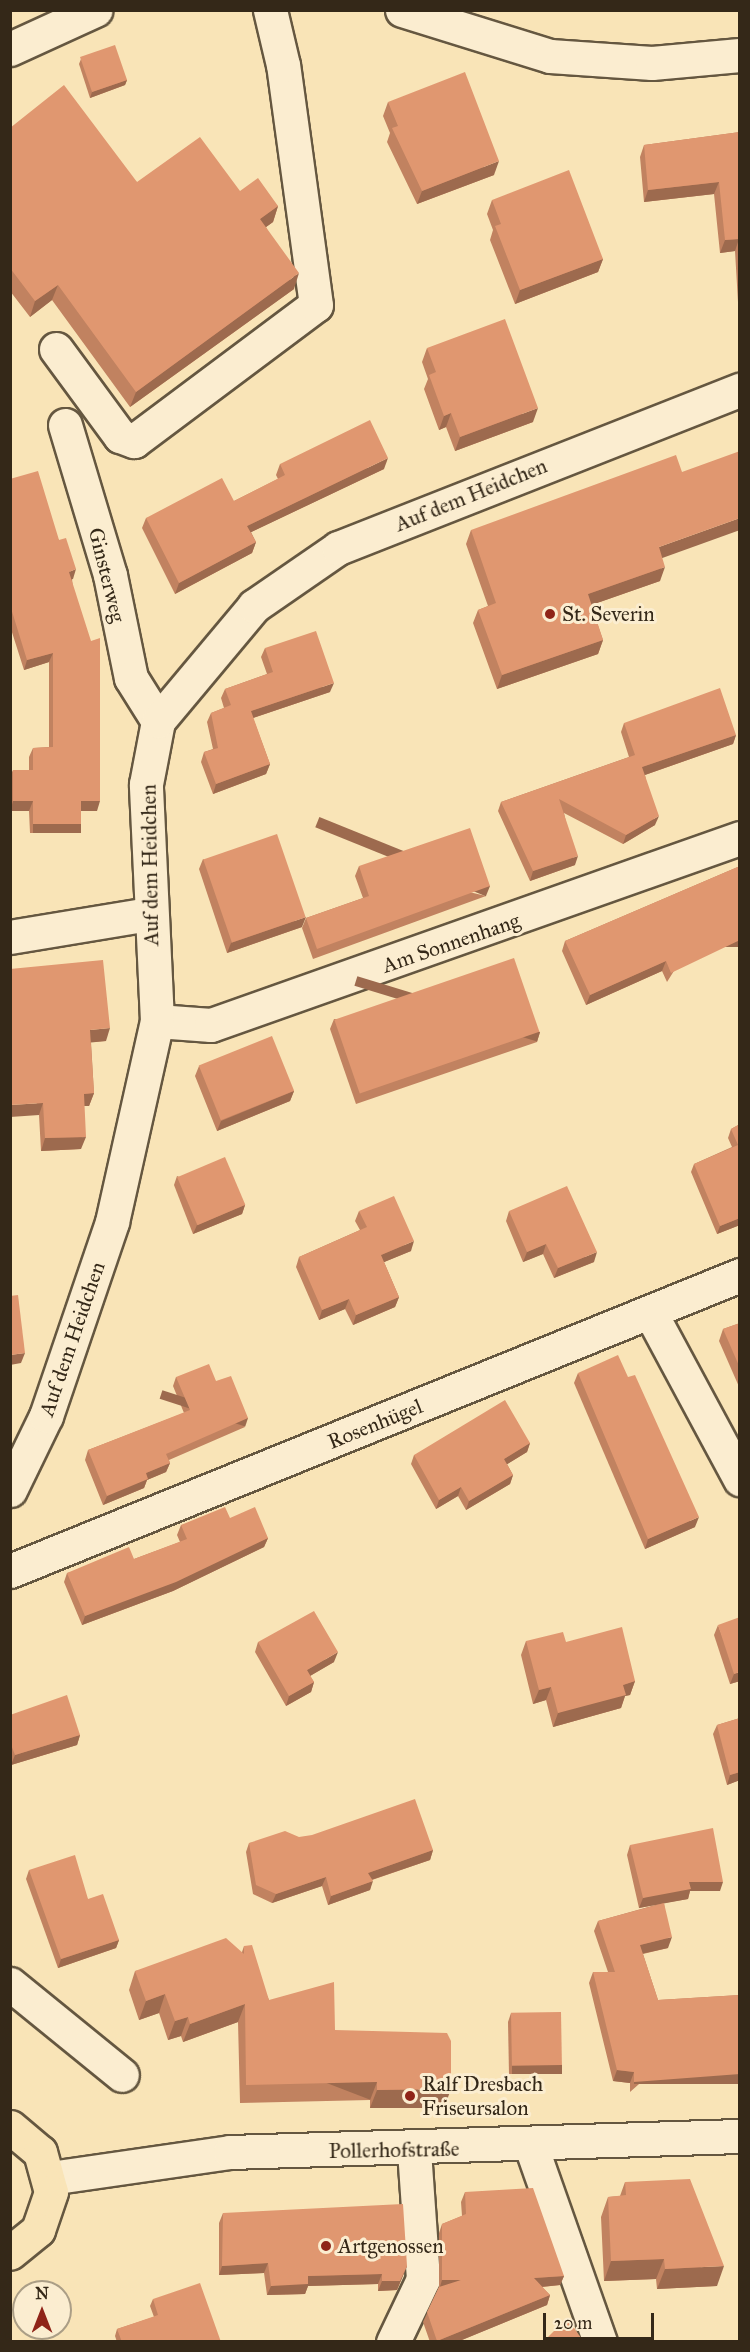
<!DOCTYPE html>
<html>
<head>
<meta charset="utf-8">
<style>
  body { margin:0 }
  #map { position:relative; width:750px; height:2352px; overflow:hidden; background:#f9e4b7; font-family:"IM FELL Great Primer",serif }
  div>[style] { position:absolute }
  .roads { filter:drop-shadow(2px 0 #655740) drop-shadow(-2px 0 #655740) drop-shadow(0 2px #655740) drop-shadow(0 -2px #655740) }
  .minor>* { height:33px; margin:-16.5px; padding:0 16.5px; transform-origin:16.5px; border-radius:16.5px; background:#fbedd0 }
  .major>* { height:33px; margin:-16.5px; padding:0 16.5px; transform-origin:16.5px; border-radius:16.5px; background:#f9e4b7 }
  .wall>* { inset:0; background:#c18260 }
  .shaded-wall>* { inset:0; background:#9d6a4e; transform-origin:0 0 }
  .building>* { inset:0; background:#e09770; transform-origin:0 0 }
  .dots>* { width:16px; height:16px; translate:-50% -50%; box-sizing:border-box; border:3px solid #fbedd0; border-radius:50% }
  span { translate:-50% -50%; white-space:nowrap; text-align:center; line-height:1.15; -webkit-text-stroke:6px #fbedd0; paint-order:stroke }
  .street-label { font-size:21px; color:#342818 }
  .poi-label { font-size:21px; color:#342818 }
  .left { translate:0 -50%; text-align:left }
  .frame { position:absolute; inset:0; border:12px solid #342818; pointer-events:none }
  .north { position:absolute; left:12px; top:2280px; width:60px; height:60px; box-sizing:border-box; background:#fbedd0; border:2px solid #ab9e86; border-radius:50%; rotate:0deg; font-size:16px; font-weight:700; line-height:24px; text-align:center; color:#342818 }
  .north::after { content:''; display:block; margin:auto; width:21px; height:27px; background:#8f2418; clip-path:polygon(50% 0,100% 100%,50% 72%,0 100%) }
  .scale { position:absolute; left:543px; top:2313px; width:111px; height:27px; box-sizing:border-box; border:3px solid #342818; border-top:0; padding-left:8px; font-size:18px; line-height:21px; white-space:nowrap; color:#342818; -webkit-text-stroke:4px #fbedd0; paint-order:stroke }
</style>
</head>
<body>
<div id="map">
  <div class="roads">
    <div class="minor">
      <i style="left:402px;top:10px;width:155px;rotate:17.3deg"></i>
      <i style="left:550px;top:56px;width:102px;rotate:3.9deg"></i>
      <i style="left:652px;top:63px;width:88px;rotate:-5.2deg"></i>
      <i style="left:10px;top:49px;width:94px;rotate:-24.6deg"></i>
      <i style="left:56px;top:349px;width:108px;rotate:53.7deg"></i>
      <i style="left:120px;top:436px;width:15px;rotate:20deg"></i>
      <i style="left:134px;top:441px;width:227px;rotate:-36.8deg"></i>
      <i style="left:316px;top:305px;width:242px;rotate:-97.8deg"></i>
      <i style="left:283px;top:65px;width:57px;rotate:-103.3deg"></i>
      <i style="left:65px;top:425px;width:157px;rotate:73.3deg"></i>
      <i style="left:110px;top:575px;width:105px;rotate:78.5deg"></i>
      <i style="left:131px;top:678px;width:51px;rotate:57.9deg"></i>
      <i style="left:10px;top:937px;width:141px;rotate:-9.4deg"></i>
      <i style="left:157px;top:1021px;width:54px;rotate:4.2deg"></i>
      <i style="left:211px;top:1025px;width:561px;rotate:-19.47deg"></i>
      <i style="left:650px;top:1312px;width:190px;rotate:61.7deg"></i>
      <i style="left:10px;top:1490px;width:82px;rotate:-64.1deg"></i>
      <i style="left:46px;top:1416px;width:205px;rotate:-71.2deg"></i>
      <i style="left:112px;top:1222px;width:206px;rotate:-77.4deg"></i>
      <i style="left:157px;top:1021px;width:237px;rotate:-92.7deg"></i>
      <i style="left:146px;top:784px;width:64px;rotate:-79.2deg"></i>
      <i style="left:158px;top:721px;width:150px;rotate:-50.1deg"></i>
      <i style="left:254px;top:606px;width:102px;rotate:-34.6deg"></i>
      <i style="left:338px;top:548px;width:432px;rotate:-21.5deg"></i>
      <i style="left:10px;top:1571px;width:788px;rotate:-22.07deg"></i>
      <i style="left:10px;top:1984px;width:144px;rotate:39.1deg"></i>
      <i style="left:531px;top:2146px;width:208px;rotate:70.6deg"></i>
      <i style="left:50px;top:2178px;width:182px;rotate:-8.2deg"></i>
      <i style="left:230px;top:2152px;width:510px;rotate:-1.8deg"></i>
      <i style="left:393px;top:2342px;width:70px;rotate:-64.5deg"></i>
      <i style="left:423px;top:2279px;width:129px;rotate:-94deg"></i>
    </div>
    <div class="major">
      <i style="left:10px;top:2127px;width:39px;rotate:40deg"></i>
      <i style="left:40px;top:2152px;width:41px;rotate:74.6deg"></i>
      <i style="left:51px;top:2192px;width:40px;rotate:108.9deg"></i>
      <i style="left:38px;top:2230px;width:36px;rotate:141deg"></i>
    </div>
  </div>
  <div class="wall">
    <i style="clip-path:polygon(81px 59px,127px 80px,125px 85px,90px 98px,79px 64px)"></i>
    <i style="clip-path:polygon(388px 102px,494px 175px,417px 204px,387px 142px,390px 133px,383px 116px)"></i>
    <i style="clip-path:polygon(10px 128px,137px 182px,240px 191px,278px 206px,273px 222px,266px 227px,294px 289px,130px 407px,52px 300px,30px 317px,10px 291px)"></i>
    <i style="clip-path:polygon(740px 132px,740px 301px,738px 302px,735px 251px,720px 253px,714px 194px,644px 202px,640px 157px,644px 145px)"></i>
    <i style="clip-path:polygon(492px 200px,603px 259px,598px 272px,515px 304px,490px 240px,493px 230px,487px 214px)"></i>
    <i style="clip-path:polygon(427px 348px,533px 422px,455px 451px,446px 427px,439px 430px,424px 389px,428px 379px,422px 362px)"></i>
    <i style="clip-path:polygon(280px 464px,384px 469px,251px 532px,256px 542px,252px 553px,175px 594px,142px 528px,146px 518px,234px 501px,278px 479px,276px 475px)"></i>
    <i style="clip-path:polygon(10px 479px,59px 540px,73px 579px,72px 579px,97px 811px,81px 811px,81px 824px,78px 833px,30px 833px,29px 811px,10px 811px,10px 776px,13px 770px,29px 770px,29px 757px,33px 748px,49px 747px,49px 662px,24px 670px,10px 626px)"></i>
    <i style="clip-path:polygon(471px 530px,662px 558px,660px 581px,591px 605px,603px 640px,598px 654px,497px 689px,473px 623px,478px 610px,488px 606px,466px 544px)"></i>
    <i style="clip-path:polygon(265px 648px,330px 692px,253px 718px,270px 764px,266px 774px,213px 794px,201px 762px,204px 752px,213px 749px,207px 722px,211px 713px,224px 708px,221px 698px,225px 689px,267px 674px,261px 657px)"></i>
    <i style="clip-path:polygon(624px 723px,736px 735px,733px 744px,645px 775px,655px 825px,623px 844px,564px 813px,575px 865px,530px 881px,498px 811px,501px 802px,629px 757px,621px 732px)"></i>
    <i style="clip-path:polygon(203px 859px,302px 927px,227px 953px,199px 869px)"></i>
    <i style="clip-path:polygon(359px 866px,486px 896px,313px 959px,302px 928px,306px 918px,363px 898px,355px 876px)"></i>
    <i style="clip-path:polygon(740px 866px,667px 982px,662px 971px,586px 1005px,562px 951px,565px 941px)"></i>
    <i style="clip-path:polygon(10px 969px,106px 1041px,91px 1042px,94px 1093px,89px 1106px,84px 1106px,81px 1149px,41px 1151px,39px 1115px)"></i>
    <i style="clip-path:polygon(334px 1019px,540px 1032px,537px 1042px,356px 1104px,330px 1029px)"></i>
    <i style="clip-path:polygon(199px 1066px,294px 1091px,290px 1101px,217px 1131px,195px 1076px)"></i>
    <i style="clip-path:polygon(740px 1124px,740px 1225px,717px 1234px,691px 1172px,694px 1164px,732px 1147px,728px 1138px,731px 1129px)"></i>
    <i style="clip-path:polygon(177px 1176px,245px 1205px,242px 1214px,193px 1234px,174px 1185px)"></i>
    <i style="clip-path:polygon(359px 1211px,411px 1251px,384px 1262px,399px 1297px,395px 1307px,353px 1325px,345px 1309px,319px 1320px,296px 1267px,299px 1257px,360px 1230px,355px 1221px)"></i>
    <i style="clip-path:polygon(509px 1211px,594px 1262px,554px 1278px,543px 1254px,523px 1262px,506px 1221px)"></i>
    <i style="clip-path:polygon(740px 1323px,740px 1389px,719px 1341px,723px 1329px)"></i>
    <i style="clip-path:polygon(578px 1373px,695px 1527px,645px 1549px,574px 1383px)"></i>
    <i style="clip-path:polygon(176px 1377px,216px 1381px,245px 1427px,169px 1460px,170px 1463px,166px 1472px,147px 1480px,144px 1488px,103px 1505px,85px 1460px,88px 1450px,184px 1413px,173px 1386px)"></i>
    <i style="clip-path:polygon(530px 1443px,527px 1452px,507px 1464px,513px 1475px,510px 1484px,466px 1510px,458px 1496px,436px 1509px,411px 1464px,414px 1455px)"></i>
    <i style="clip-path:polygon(230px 1518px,268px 1538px,264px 1547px,173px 1591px,82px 1625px,64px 1582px,67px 1573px,134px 1559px,180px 1542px,177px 1535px,181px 1525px)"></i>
    <i style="clip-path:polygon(718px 1625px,740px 1681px,730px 1684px,714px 1635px)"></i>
    <i style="clip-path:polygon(526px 1641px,566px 1642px,635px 1681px,630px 1695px,625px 1696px,621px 1708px,553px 1727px,546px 1700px,533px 1704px,521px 1655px)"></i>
    <i style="clip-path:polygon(258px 1642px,334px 1662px,310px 1676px,314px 1682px,311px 1692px,286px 1706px,255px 1652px)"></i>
    <i style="clip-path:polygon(10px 1715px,80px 1735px,77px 1745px,11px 1765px)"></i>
    <i style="clip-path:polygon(740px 1718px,740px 1780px,727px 1785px,713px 1734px,717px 1725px)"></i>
    <i style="clip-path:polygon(299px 1837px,433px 1850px,430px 1860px,372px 1880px,370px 1890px,328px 1905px,322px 1886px,272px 1903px,253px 1894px,246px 1852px,249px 1843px)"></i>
    <i style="clip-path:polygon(630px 1845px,720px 1891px,690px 1891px,688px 1899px,664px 1903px,668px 1948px,643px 1954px,658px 2000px,740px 1995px,630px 2092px,630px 2083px,613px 2081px,589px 1983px,593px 1972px,608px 1972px,594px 1931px,598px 1921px,659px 1904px,639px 1908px,627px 1855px)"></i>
    <i style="clip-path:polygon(29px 1870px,88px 1899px,119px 1940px,116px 1948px,58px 1968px,26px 1879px)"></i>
    <i style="clip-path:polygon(244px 1946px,269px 2000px,335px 2030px,444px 2108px,370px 2108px,370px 2100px,240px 2103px,238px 2022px,183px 2042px,181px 2036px,168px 2040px,159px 2013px,139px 2020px,129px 1990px,135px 1971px,242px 1952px)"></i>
    <i style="clip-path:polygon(511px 2013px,562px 2065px,559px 2074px,509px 2074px,508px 2022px)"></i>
    <i style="clip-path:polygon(625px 2182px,717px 2286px,657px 2289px,656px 2279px,604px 2281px,601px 2217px,608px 2197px,620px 2196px)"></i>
    <i style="clip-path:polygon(465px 2192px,564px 2276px,560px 2285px,542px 2287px,550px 2295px,547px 2305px,457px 2342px,430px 2342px,423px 2322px,439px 2287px,439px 2233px,442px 2224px,462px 2216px,461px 2202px)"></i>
    <i style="clip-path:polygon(223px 2213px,407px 2266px,397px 2290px,378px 2291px,378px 2284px,308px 2286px,305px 2294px,267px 2295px,264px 2273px,219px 2275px,219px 2223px)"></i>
    <i style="clip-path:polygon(153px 2299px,221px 2342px,117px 2342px,115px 2336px,117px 2329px,154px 2317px,150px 2306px)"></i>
  </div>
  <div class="shaded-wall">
    <i style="clip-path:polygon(127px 80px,125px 85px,90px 98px,92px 92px)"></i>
    <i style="clip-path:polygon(499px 161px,494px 175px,417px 204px,422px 191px)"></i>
    <i style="clip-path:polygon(719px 182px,714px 194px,644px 202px,648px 190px)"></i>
    <i style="clip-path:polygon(278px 206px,273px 222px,255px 235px,260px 219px)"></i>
    <i style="clip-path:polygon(739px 239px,735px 251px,720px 253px,725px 240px)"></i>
    <i style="clip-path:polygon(603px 259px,598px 272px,515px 304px,520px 290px)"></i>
    <i style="clip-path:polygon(299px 273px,294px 289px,130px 407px,136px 392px)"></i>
    <i style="clip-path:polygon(58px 285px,52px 300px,30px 317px,35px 301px)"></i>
    <i style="clip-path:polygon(538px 408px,533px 422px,455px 451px,460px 437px)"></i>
    <i style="clip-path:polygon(451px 413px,446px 427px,439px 430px,444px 416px)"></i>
    <i style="clip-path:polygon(388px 458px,384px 469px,243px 536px,247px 526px)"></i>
    <i style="clip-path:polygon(740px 518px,740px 530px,654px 561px,659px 547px)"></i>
    <i style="clip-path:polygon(256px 542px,252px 553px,175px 594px,179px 583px)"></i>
    <i style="clip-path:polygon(665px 567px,660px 581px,583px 608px,588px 594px)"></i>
    <i style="clip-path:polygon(76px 569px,73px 579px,66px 581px,69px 572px)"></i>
    <i style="clip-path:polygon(603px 640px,598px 654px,497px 689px,502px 675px)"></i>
    <i style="clip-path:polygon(53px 653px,49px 662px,24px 670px,27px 660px)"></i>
    <i style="clip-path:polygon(334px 683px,330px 692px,247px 720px,251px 711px)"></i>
    <i style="clip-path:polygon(736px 735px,733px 744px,639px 777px,642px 767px)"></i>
    <i style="clip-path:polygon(270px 764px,266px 774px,213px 794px,216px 784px)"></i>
    <i style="clip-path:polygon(13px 801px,33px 801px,29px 811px,10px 811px)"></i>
    <i style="clip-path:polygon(81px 801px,100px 801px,97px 811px,77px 811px)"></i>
    <i style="clip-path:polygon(659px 816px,655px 825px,623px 844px,626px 835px)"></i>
    <i style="left:33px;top:824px;width:48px;height:9px"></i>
    <i style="clip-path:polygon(578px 856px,575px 865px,530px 881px,533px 871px)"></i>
    <i style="left:490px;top:886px;width:11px;height:184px;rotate:112deg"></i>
    <i style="clip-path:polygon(306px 917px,302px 927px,227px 953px,231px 943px)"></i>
    <i style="left:740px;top:940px;width:7px;height:76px;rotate:90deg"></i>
    <i style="clip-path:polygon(666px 961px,662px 971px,586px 1005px,590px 995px)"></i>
    <i style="clip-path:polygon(110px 1028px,106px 1041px,86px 1043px,90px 1030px)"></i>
    <i style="left:540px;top:1032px;width:10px;height:191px;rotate:107deg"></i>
    <i style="clip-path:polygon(294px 1091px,290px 1101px,217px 1131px,221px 1121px)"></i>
    <i style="clip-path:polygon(94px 1093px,89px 1106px,79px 1106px,84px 1094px)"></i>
    <i style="clip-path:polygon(43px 1103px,39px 1115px,10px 1117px,10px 1105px)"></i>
    <i style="clip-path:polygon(86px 1137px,81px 1149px,41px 1151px,45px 1138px)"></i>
    <i style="clip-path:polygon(245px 1205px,242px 1214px,193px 1234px,197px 1225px)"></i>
    <i style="clip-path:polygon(740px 1218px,740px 1225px,717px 1234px,720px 1226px)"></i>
    <i style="clip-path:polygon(414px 1241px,411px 1251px,377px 1265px,381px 1255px)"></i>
    <i style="clip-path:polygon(546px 1244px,543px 1254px,523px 1262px,527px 1252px)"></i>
    <i style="clip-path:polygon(597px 1252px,594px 1262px,554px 1278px,558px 1268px)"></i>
    <i style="clip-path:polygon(399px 1297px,395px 1307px,353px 1325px,356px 1315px)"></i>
    <i style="clip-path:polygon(349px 1299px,345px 1309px,319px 1320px,322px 1310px)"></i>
    <i style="clip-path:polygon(25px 1353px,21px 1363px,10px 1365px,10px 1355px)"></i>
    <i style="left:248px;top:1418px;width:9px;height:90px;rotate:108deg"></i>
    <i style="clip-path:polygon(530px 1443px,527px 1452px,501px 1468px,504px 1459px)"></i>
    <i style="clip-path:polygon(170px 1463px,166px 1472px,147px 1480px,144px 1488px,103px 1505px,107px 1496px,146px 1473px)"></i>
    <i style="clip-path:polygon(513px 1475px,510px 1484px,466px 1510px,469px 1501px)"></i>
    <i style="clip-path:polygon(461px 1487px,458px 1496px,436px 1509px,439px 1500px)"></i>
    <i style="clip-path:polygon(699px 1517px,695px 1527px,645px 1549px,648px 1539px)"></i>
    <i style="clip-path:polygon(268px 1538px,264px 1547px,173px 1591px,82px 1625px,85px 1616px)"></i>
    <i style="clip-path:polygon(338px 1652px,334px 1662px,303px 1680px,307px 1670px)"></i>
    <i style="clip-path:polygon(740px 1672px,740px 1681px,730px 1684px,734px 1674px)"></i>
    <i style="clip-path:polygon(635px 1681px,630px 1695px,625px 1696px,621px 1708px,553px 1727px,558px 1713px,623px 1685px)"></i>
    <i style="clip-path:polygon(314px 1682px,311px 1692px,286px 1706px,289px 1696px)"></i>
    <i style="clip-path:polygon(551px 1687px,546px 1700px,533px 1704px,539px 1690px)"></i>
    <i style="clip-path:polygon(80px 1735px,77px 1745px,11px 1765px,15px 1755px)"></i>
    <i style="clip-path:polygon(740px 1772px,740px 1780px,727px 1785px,730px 1775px)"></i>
    <i style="clip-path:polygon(433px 1850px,430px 1860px,365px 1882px,368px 1873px)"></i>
    <i style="clip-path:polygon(326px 1877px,322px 1886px,272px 1903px,276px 1894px)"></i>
    <i style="clip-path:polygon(373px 1881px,370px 1890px,328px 1905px,331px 1896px)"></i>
    <i style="clip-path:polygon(689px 1882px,723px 1882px,720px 1891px,690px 1891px,688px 1899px,639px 1908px,643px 1898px)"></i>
    <i style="clip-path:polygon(672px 1937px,668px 1948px,636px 1955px,640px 1945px)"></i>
    <i style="clip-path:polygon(119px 1940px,116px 1948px,58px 1968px,61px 1959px)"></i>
    <i style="clip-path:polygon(165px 1994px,159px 2013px,139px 2020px,146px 2001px)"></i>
    <i style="clip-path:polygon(245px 2004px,238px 2022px,183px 2042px,190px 2024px)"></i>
    <i style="clip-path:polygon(188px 2017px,181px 2036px,168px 2040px,175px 2021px)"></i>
    <i style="left:512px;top:2065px;width:50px;height:9px"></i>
    <i style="clip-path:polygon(617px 2070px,634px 2072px,630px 2083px,613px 2081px)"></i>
    <i style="left:740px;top:2074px;width:10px;height:106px;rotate:90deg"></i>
    <i style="left:377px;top:2082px;width:19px;height:131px;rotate:111deg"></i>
    <i style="clip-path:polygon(451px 2089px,444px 2108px,370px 2108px,377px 2090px)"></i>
    <i style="clip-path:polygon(664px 2259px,656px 2279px,604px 2281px,611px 2261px)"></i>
    <i style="clip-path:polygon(268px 2263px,264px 2273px,219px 2275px,222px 2266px)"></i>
    <i style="clip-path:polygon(407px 2266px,397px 2290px,378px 2291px,382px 2281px)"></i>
    <i style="clip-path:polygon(724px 2266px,717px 2286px,657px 2289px,665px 2269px)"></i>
    <i style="clip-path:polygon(382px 2274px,378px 2284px,308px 2286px,305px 2294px,267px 2295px,271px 2286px,308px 2276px)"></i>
    <i style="clip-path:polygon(564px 2276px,560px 2285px,530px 2288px,534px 2278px)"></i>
    <i style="clip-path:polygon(442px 2280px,461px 2280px,439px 2290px)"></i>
    <i style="clip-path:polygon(550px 2295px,547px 2305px,457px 2342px,437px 2341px)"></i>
  </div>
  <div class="building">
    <i style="left:115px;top:45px;width:37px;height:37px;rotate:71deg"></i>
    <i style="clip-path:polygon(465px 72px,499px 161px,422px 191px,392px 128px,398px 126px,388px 102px)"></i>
    <i style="clip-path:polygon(64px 85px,137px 182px,200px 137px,240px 191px,258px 178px,278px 206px,260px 219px,299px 273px,136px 392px,58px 285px,35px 301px,10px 268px,10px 128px)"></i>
    <i style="clip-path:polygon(740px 132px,740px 240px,739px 239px,725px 240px,719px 182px,648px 190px,644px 145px)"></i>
    <i style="clip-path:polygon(569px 170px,603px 259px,520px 290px,495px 226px,501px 224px,492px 200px)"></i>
    <i style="clip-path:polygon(505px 319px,538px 408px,460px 437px,451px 413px,444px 416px,429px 375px,436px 372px,427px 348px)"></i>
    <i style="clip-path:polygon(370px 420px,388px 458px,247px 526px,256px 542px,179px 583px,146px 518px,222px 478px,234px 501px,285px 475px,280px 464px)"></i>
    <i style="clip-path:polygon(740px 451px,740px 518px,659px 547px,665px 567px,588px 594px,603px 640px,502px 675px,478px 610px,496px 603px,471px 530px,676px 455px,682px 472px)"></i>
    <i style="clip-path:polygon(38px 471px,59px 540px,66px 538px,76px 569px,69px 572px,91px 641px,100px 638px,100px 801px,81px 801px,81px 824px,33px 824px,33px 801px,13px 801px,13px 770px,33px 770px,33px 748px,53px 747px,53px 653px,27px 660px,10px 605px,10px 479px)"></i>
    <i style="clip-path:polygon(316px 631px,334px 683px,251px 711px,270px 764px,216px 784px,204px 752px,218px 748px,211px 713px,231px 705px,225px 689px,273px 672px,265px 648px)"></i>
    <i style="clip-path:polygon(720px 688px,736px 735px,642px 767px,659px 816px,626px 835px,559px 799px,578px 856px,533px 871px,501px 802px,635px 755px,624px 723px)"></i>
    <i style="clip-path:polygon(470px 828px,490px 886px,317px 949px,306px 918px,369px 896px,359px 866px)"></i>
    <i style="left:277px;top:834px;width:88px;height:78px;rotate:71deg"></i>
    <i style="clip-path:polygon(740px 866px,740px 940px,671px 973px,666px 961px,590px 995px,565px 941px)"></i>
    <i style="left:514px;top:958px;width:78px;height:190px;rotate:71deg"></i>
    <i style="clip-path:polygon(103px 960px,110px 1028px,90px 1030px,94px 1093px,84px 1094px,86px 1137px,45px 1138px,43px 1103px,10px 1105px,10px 969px)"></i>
    <i style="left:272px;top:1036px;width:59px;height:79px;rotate:68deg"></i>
    <i style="clip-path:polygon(740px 1124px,740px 1218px,720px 1226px,694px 1164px,738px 1145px,731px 1129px)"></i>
    <i style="left:225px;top:1157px;width:52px;height:52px;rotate:67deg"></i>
    <i style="clip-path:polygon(567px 1186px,597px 1252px,558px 1268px,546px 1244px,527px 1252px,509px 1211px)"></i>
    <i style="clip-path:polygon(394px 1196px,414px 1241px,381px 1255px,399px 1297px,356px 1315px,349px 1299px,322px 1310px,299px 1257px,367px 1227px,359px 1211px)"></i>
    <i style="clip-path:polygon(18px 1295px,25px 1353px,10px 1355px,10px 1296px)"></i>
    <i style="clip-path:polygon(740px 1323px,740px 1368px,723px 1329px)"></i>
    <i style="clip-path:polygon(618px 1355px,628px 1377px,635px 1375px,699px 1517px,648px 1539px,578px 1373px)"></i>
    <i style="clip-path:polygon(209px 1364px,216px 1381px,231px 1376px,248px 1418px,166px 1454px,170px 1463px,146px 1473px,148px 1479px,107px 1496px,88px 1450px,190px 1410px,176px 1377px)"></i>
    <i style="clip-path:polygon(505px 1400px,530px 1443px,504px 1459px,513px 1475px,469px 1501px,461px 1487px,439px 1500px,414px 1455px)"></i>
    <i style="clip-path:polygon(225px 1507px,230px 1518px,255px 1507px,268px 1538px,176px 1582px,85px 1616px,67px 1573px,129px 1547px,134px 1559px,187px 1539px,181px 1525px)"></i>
    <i style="clip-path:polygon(314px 1611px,338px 1652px,307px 1670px,314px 1682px,289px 1696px,258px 1642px)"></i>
    <i style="clip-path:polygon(740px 1617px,740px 1672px,734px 1674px,718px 1625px)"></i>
    <i style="clip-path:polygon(622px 1627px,635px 1681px,623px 1685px,626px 1695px,558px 1713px,551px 1687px,539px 1690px,526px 1641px,563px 1632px,566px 1642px)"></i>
    <i style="clip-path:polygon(67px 1695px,80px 1735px,15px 1755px,10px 1742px,10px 1715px)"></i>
    <i style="clip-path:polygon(740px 1718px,740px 1772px,730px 1775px,717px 1725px)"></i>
    <i style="clip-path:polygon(415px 1799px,433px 1850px,368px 1873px,373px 1881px,331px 1896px,326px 1877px,276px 1894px,256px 1885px,249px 1843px,285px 1831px,299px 1837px,312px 1835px)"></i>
    <i style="clip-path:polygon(713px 1828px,723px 1882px,689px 1882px,691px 1889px,643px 1898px,630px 1845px)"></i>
    <i style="clip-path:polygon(75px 1855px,88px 1899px,103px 1894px,119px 1940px,61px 1959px,29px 1870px)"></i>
    <i style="clip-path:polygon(664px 1903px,672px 1937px,640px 1945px,658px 2000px,740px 1995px,740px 2074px,634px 2082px,634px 2072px,617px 2070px,593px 1972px,615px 1972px,598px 1921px)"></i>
    <i style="clip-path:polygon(226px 1938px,244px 1954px,244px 1946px,252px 1945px,269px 2000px,334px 1982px,335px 2030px,447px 2033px,451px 2041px,451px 2089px,377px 2090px,377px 2082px,246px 2085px,245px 2004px,190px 2024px,188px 2017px,175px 2021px,165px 1994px,146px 2001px,135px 1971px)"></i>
    <i style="left:561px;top:2012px;width:53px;height:50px;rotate:89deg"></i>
    <i style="clip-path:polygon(690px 2179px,724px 2266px,665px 2269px,664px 2259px,611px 2261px,608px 2197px,626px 2195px,625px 2182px)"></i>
    <i style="clip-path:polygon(533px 2188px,564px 2276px,534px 2278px,550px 2295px,437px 2341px,427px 2312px,439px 2287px,461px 2280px,442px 2280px,442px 2224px,466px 2214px,465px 2192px)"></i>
    <i style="clip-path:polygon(403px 2204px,407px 2266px,400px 2281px,382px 2281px,382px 2274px,308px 2276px,308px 2284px,271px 2286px,268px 2263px,222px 2266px,223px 2213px)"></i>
    <i style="clip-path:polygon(200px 2283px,221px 2342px,122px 2342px,117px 2329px,158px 2315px,153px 2299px)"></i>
    <i style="clip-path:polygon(567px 2318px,584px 2342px,543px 2342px)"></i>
  </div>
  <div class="dots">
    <i style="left:550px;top:614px;background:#8f2418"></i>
    <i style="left:410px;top:2096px;background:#8f2418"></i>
    <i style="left:326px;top:2246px;background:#8f2418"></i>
  </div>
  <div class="street-label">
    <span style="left:471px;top:495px;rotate:-22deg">Auf dem Heidchen</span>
    <span style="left:107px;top:575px;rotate:76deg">Ginsterweg</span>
    <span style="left:150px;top:865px;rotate:-91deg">Auf dem Heidchen</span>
    <span style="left:451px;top:943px;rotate:-19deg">Am Sonnenhang</span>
    <span style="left:72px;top:1339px;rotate:-71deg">Auf dem Heidchen</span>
    <span style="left:375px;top:1424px;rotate:-22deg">Rosenhügel</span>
    <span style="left:394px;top:2150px;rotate:-1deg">Pollerhofstraße</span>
  </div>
  <div class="poi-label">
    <span class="left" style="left:562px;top:614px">St. Severin</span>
    <span class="left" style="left:422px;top:2096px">Ralf Dresbach<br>Friseursalon</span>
    <span class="left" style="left:338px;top:2246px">Artgenossen</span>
  </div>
  <div class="frame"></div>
  <div class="north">N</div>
  <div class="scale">20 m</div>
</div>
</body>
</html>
